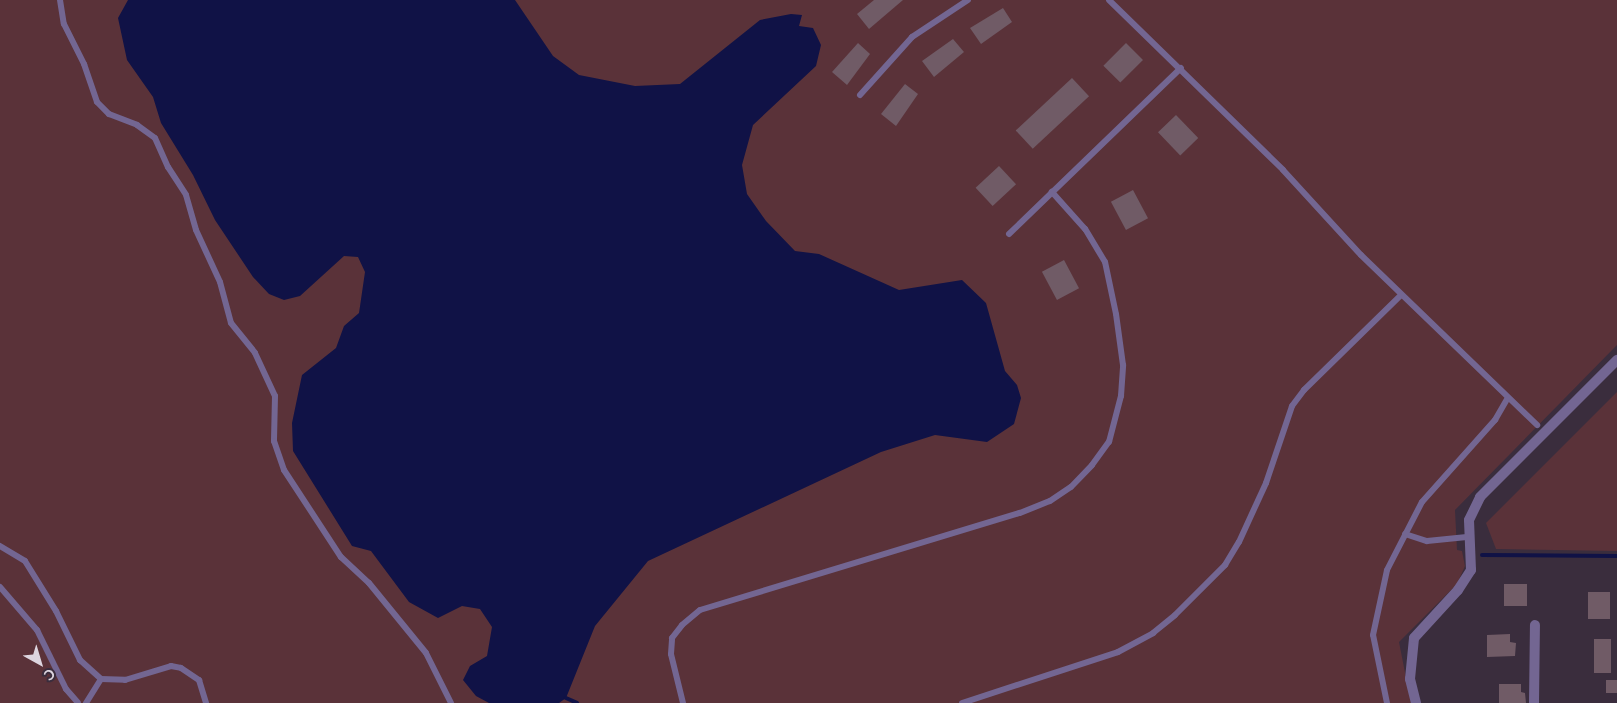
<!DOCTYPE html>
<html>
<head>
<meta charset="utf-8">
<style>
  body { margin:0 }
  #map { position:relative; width:1617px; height:703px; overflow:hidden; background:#3a2d3d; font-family:Lato,sans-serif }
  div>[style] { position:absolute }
  .green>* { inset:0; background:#5a3239 }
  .water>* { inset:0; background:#101246 }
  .stream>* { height:4px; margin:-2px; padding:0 2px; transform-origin:2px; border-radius:2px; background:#101246 }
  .building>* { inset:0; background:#705b66; transform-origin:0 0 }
  .service>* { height:6px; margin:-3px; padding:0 3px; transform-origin:3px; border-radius:3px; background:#736692 }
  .minor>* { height:10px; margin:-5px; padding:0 5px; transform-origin:5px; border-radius:5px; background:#736692 }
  span { translate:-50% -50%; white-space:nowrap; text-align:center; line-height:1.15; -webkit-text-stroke:4px #3a2d3d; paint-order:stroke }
  .north { position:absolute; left:15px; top:638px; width:50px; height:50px; -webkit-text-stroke:4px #3a2d3d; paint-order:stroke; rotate:141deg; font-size:14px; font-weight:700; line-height:20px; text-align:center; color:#ddd5df }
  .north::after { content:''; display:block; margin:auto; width:18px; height:22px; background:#ddd5df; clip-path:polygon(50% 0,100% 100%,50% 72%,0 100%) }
</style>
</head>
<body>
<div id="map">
  <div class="green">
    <i style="clip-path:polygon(0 0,1617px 0,1617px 345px,1455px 510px,1457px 550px,1462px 551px,1465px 566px,1457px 584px,1399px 642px,1411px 703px,0 703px)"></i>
    <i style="clip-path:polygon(1617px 392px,1617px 551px,1496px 549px,1486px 523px)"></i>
  </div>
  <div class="water">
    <i style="clip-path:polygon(128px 0,515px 0,553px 56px,579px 75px,635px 86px,680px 84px,760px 20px,791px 14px,802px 15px,799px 26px,813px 28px,821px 45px,816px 66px,753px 125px,742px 165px,747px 194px,766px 221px,795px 251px,819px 254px,899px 290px,962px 280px,986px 303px,1005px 371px,1017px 385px,1021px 398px,1014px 424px,987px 442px,935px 435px,881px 452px,648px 561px,595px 626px,566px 698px,559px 703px,489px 703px,476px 696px,463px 680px,470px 666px,487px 656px,492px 627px,480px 609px,462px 606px,438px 618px,409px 602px,371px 551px,352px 546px,293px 451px,292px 423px,302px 375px,336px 348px,344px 326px,359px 313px,365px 272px,358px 257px,344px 256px,300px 296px,284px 300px,269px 294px,253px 277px,215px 220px,193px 175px,161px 123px,153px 97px,127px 60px,118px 18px)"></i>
  </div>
  <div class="stream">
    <i style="left:1482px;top:555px;width:135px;rotate:0.4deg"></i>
    <i style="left:566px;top:698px;width:12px;rotate:24deg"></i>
  </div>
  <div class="building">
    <i style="clip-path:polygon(874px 0,903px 0,869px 29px,857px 14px)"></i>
    <i style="clip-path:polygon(1003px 8px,1012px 22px,981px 44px,970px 28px)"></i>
    <i style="clip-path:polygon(953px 39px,964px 52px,934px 77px,922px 61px)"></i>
    <i style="clip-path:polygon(858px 43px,870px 54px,847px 85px,832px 72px)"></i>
    <i style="left:1126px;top:43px;width:24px;height:32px;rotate:45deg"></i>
    <i style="left:1072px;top:78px;width:25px;height:77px;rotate:47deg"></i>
    <i style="clip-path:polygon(905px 84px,918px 94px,896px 126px,881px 114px)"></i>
    <i style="left:1176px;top:115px;width:32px;height:25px;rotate:46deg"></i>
    <i style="left:999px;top:166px;width:25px;height:32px;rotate:47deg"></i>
    <i style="left:1133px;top:190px;width:32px;height:25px;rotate:62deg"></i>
    <i style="left:1064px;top:260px;width:32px;height:25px;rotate:62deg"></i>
    <i style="left:1504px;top:584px;width:23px;height:22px"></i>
    <i style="left:1588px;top:592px;width:22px;height:27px"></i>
    <i style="clip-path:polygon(1510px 634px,1510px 642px,1516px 643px,1515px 656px,1487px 657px,1487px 635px)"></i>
    <i style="left:1594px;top:639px;width:17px;height:34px"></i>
    <i style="left:1606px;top:680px;width:11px;height:13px"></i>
    <i style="clip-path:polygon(1499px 684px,1521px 684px,1521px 692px,1525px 693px,1526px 703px,1499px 703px)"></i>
  </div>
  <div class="service">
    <i style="left:60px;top:0;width:24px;rotate:81deg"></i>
    <i style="left:64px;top:24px;width:45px;rotate:63.4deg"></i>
    <i style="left:84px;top:64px;width:40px;rotate:71.1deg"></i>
    <i style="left:97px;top:102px;width:17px;rotate:45deg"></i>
    <i style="left:109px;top:114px;width:30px;rotate:21deg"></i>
    <i style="left:137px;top:125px;width:22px;rotate:36deg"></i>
    <i style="left:155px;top:138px;width:32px;rotate:66deg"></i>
    <i style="left:168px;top:167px;width:33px;rotate:57deg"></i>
    <i style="left:186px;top:195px;width:36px;rotate:74deg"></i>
    <i style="left:196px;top:230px;width:57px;rotate:65.2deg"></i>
    <i style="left:220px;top:282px;width:42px;rotate:75deg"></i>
    <i style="left:231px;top:323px;width:38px;rotate:51deg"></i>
    <i style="left:255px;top:353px;width:47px;rotate:65.1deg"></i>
    <i style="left:275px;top:396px;width:45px;rotate:91.3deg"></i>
    <i style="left:274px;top:441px;width:31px;rotate:71deg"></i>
    <i style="left:284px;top:470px;width:104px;rotate:56.8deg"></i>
    <i style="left:341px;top:557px;width:38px;rotate:43deg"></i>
    <i style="left:369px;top:583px;width:90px;rotate:50.8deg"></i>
    <i style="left:426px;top:653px;width:56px;rotate:63.4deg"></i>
    <i style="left:1109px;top:0;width:243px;rotate:44.3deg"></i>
    <i style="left:1283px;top:170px;width:115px;rotate:47.5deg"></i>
    <i style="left:1361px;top:255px;width:245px;rotate:44deg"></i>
    <i style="left:860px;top:95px;width:78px;rotate:-48.1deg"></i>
    <i style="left:912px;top:37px;width:67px;rotate:-33.5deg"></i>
    <i style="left:1009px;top:234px;width:239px;rotate:-44deg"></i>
    <i style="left:1405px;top:534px;width:23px;rotate:18deg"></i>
    <i style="left:1427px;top:541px;width:40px;rotate:-5.7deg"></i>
    <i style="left:0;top:546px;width:29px;rotate:31deg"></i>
    <i style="left:25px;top:561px;width:59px;rotate:58.2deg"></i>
    <i style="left:56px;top:611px;width:55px;rotate:63.9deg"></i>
    <i style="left:80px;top:660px;width:28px;rotate:42deg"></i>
    <i style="left:101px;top:679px;width:24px;rotate:2deg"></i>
    <i style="left:125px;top:680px;width:48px;rotate:-16.9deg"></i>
    <i style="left:171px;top:666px;width:10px;rotate:11deg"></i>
    <i style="left:181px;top:668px;width:22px;rotate:34deg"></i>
    <i style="left:199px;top:680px;width:24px;rotate:73deg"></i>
    <i style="left:0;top:587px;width:57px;rotate:49.3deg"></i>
    <i style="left:37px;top:630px;width:66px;rotate:63.8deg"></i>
    <i style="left:66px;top:689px;width:18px;rotate:49deg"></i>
    <i style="left:86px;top:703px;width:28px;rotate:-58deg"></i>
    <i style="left:683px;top:703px;width:50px;rotate:-103.8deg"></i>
    <i style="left:671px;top:654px;width:16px;rotate:-86deg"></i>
    <i style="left:672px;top:638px;width:16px;rotate:-52deg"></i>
    <i style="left:682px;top:625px;width:23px;rotate:-40deg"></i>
    <i style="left:700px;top:610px;width:334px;rotate:-16.9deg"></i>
    <i style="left:1020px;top:513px;width:32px;rotate:-22deg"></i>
    <i style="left:1050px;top:501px;width:25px;rotate:-34deg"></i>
    <i style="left:1071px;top:487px;width:30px;rotate:-46deg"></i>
    <i style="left:1092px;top:465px;width:29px;rotate:-54deg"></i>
    <i style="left:1109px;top:442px;width:48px;rotate:-75.4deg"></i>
    <i style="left:1121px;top:396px;width:31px;rotate:-86deg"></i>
    <i style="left:1123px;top:365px;width:51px;rotate:-97.8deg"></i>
    <i style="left:1116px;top:314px;width:53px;rotate:-101.9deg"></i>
    <i style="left:1105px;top:262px;width:39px;rotate:-121deg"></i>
    <i style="left:1085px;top:229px;width:50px;rotate:-131.7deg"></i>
    <i style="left:962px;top:703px;width:164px;rotate:-18.1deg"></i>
    <i style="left:1118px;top:652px;width:40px;rotate:-28deg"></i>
    <i style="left:1153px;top:633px;width:28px;rotate:-39deg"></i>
    <i style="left:1175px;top:615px;width:71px;rotate:-45deg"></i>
    <i style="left:1225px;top:565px;width:27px;rotate:-59deg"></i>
    <i style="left:1239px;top:542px;width:65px;rotate:-65.4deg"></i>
    <i style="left:1266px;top:483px;width:81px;rotate:-71.3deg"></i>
    <i style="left:1292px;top:406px;width:20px;rotate:-53deg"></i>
    <i style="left:1304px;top:390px;width:136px;rotate:-44.4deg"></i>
    <i style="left:1387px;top:703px;width:69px;rotate:-101.6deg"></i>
    <i style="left:1373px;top:635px;width:66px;rotate:-77.8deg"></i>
    <i style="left:1387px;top:570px;width:76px;rotate:-62.8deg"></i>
    <i style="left:1422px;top:502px;width:110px;rotate:-48.3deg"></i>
    <i style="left:1495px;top:420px;width:24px;rotate:-60deg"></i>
  </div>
  <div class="minor">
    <i style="left:1416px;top:703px;width:25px;rotate:-104deg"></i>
    <i style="left:1410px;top:679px;width:41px;rotate:-84.4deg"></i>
    <i style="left:1414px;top:638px;width:65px;rotate:-47.5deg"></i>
    <i style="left:1458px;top:590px;width:24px;rotate:-57deg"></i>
    <i style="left:1471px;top:570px;width:50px;rotate:-92.3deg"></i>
    <i style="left:1469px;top:520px;width:25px;rotate:-64deg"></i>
    <i style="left:1480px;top:497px;width:194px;rotate:-45deg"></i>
    <i style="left:1534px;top:703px;width:78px;rotate:-89.3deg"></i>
  </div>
  <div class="north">С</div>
</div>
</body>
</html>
